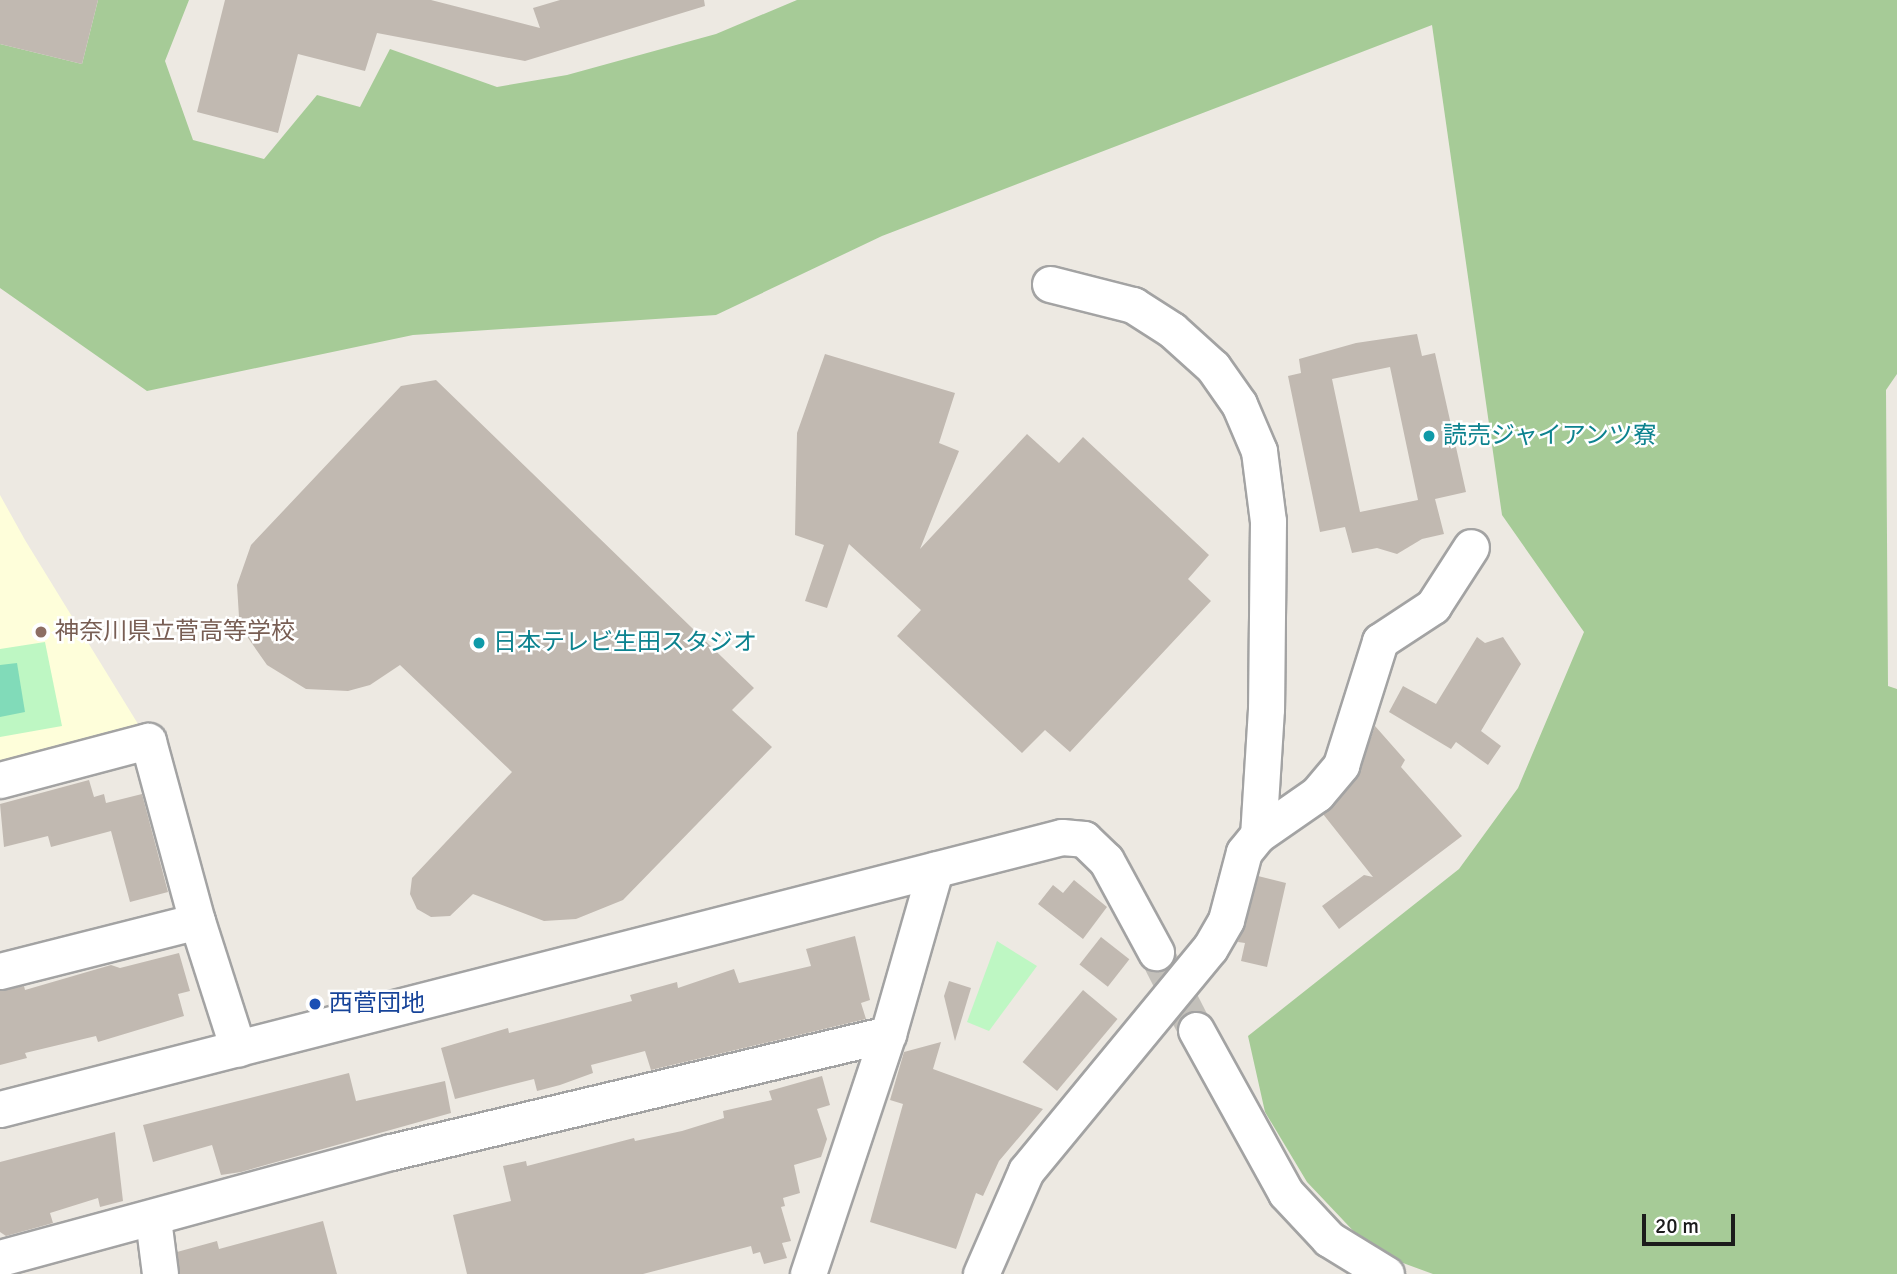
<!DOCTYPE html>
<html>
<head>
<meta charset="utf-8">
<style>
  body { margin:0 }
  #map { position:relative; width:1897px; height:1274px; overflow:hidden; background:#ede9e2; font-family:Signika,"Noto Sans JP",sans-serif }
  div>[style] { position:absolute }
  .education>* { inset:0; background:#fefeda }
  .forest>* { inset:0; background:#a6cb97 }
  .park>* { inset:0; background:#bef7c3 }
  .pitch>* { inset:0; background:#81dbb9 }
  .building>* { inset:0; background:#c1b9b1; transform-origin:0 0 }
  .minor-tunnel>* { height:35px; margin-top:-17.5px; transform-origin:0; background:repeating-linear-gradient(90deg,#c3c0ba 0 35px,transparent 0 53px) }
  .roads { filter:drop-shadow(2px 0 #a3a3a3) drop-shadow(-2px 0 #a3a3a3) drop-shadow(0 2px #a3a3a3) drop-shadow(0 -2px #a3a3a3) }
  .minor>* { height:35px; margin:-17.5px; padding:0 17.5px; transform-origin:17.5px; border-radius:17.5px; background:#fff }
  .dots>* { width:19px; height:19px; translate:-50% -50%; box-sizing:border-box; border:4px solid #fff; border-radius:50% }
  span { translate:-50% -50%; white-space:nowrap; text-align:center; line-height:1.15; -webkit-text-stroke:5px #fff; paint-order:stroke }
  .culture-label { font-size:24px; color:#0d838f }
  .left { translate:0 -50%; text-align:left }
  .education-label { font-size:24px; color:#785e54 }
  .transit-label { font-size:24px; color:#164399 }
  .scale { position:absolute; left:1642px; top:1214px; width:93px; height:32px; box-sizing:border-box; border:4px solid #1c1c1c; border-top:0; padding-left:9px; font-size:21px; line-height:24px; white-space:nowrap; color:#1c1c1c; -webkit-text-stroke:5px #fff; paint-order:stroke }
</style>
</head>
<body>
<div id="map">
  <div class="education">
    <i style="clip-path:polygon(0 495px,25px 540px,138px 724px,0 761px)"></i>
  </div>
  <div class="forest">
    <i style="clip-path:polygon(98px 0,189px 0,165px 61px,193px 140px,264px 159px,317px 95px,360px 107px,390px 49px,497px 87px,567px 75px,716px 34px,797px 0,1897px 0,1897px 374px,1886px 390px,1888px 686px,1897px 689px,1897px 1274px,1433px 1274px,1392px 1259px,1361px 1239px,1307px 1182px,1265px 1112px,1248px 1036px,1459px 869px,1518px 788px,1584px 632px,1502px 515px,1432px 25px,882px 236px,716px 315px,413px 335px,147px 391px,0 288px,0 44px,82px 64px)"></i>
  </div>
  <div class="park">
    <i style="clip-path:polygon(45px 642px,62px 726px,0 737px,0 649px)"></i>
    <i style="clip-path:polygon(997px 941px,1037px 966px,989px 1031px,967px 1022px)"></i>
  </div>
  <div class="pitch">
    <i style="clip-path:polygon(17px 663px,25px 712px,0 717px,0 665px)"></i>
  </div>
  <div class="building">
    <i style="clip-path:polygon(0 0,98px 0,82px 64px,0 44px)"></i>
    <i style="clip-path:polygon(225px 0,431px 0,540px 28px,533px 8px,560px 0,704px 0,705px 6px,525px 61px,377px 33px,365px 71px,298px 54px,278px 133px,197px 112px)"></i>
    <i style="clip-path:polygon(evenodd,1417px 334px,1422px 356px,1435px 353px,1466px 492px,1435px 499px,1444px 534px,1422px 539px,1397px 554px,1377px 548px,1352px 553px,1345px 527px,1320px 532px,1288px 376px,1301px 373px,1299px 359px,1356px 343px,1417px 334px,1390px 367px,1418px 500px,1360px 512px,1332px 379px,1390px 367px)"></i>
    <i style="clip-path:polygon(825px 354px,955px 393px,939px 443px,959px 451px,920px 549px,1027px 434px,1059px 463px,1083px 437px,1209px 555px,1188px 579px,1211px 601px,1070px 752px,1045px 730px,1022px 753px,897px 636px,921px 610px,849px 544px,827px 608px,805px 601px,824px 545px,795px 535px,797px 433px)"></i>
    <i style="clip-path:polygon(436px 380px,754px 688px,732px 710px,772px 747px,623px 900px,576px 919px,544px 921px,473px 894px,450px 916px,431px 917px,417px 909px,410px 894px,412px 878px,512px 772px,400px 665px,370px 685px,348px 691px,306px 689px,267px 665px,246px 635px,239px 617px,237px 585px,251px 545px,401px 386px)"></i>
    <i style="clip-path:polygon(1477px 637px,1485px 643px,1503px 637px,1521px 664px,1481px 731px,1501px 746px,1488px 765px,1456px 742px,1451px 749px,1389px 712px,1403px 686px,1436px 704px)"></i>
    <i style="clip-path:polygon(1375px 726px,1405px 760px,1401px 767px,1462px 836px,1339px 929px,1322px 906px,1364px 875px,1373px 877px,1323px 814px,1357px 777px)"></i>
    <i style="clip-path:polygon(89px 780px,94px 797px,104px 794px,106px 803px,142px 794px,168px 892px,130px 902px,111px 831px,51px 847px,48px 836px,4px 847px,0 804px)"></i>
    <i style="clip-path:polygon(1258px 876px,1286px 883px,1267px 967px,1241px 961px,1245px 943px,1238px 942px)"></i>
    <i style="clip-path:polygon(1074px 880px,1107px 907px,1083px 939px,1038px 904px,1053px 885px,1063px 893px)"></i>
    <i style="clip-path:polygon(855px 936px,870px 1000px,861px 1003px,866px 1019px,651px 1070px,645px 1051px,591px 1065px,593px 1073px,560px 1085px,537px 1091px,534px 1079px,455px 1099px,441px 1048px,508px 1028px,509px 1033px,632px 1001px,630px 995px,677px 982px,678px 988px,734px 969px,739px 983px,811px 966px,806px 949px)"></i>
    <i style="left:1101px;top:937px;width:36px;height:35px;rotate:38deg"></i>
    <i style="clip-path:polygon(179px 953px,190px 991px,178px 994px,184px 1016px,98px 1042px,96px 1036px,25px 1053px,27px 1058px,0 1065px,0 991px,24px 986px,25px 990px,111px 965px,120px 968px)"></i>
    <i style="clip-path:polygon(949px 981px,971px 988px,955px 1041px,944px 996px)"></i>
    <i style="left:1083px;top:990px;width:45px;height:94px;rotate:40deg"></i>
    <i style="clip-path:polygon(941px 1042px,933px 1069px,1043px 1109px,999px 1161px,983px 1196px,976px 1193px,956px 1249px,870px 1222px,903px 1104px,890px 1100px,904px 1052px)"></i>
    <i style="clip-path:polygon(349px 1073px,356px 1101px,445px 1081px,451px 1113px,241px 1172px,221px 1175px,212px 1145px,153px 1162px,143px 1125px)"></i>
    <i style="clip-path:polygon(822px 1076px,830px 1105px,817px 1109px,827px 1139px,821px 1157px,794px 1165px,800px 1193px,783px 1198px,785px 1206px,781px 1207px,791px 1241px,782px 1243px,787px 1258px,764px 1264px,760px 1252px,753px 1254px,751px 1246px,643px 1274px,467px 1274px,453px 1215px,511px 1201px,503px 1166px,526px 1161px,527px 1166px,634px 1138px,635px 1141px,682px 1131px,724px 1118px,723px 1111px,772px 1100px,769px 1091px)"></i>
    <i style="clip-path:polygon(115px 1132px,123px 1201px,100px 1207px,98px 1198px,50px 1213px,53px 1223px,6px 1236px,0 1232px,0 1162px)"></i>
    <i style="clip-path:polygon(323px 1221px,337px 1274px,180px 1274px,177px 1252px,217px 1241px,219px 1249px)"></i>
  </div>
  <div class="minor-tunnel">
    <i style="left:1156px;top:952px;width:88px;rotate:62.9deg"></i>
  </div>
  <div class="roads">
    <div class="minor">
      <i style="left:1050px;top:284px;width:86px;rotate:14.2deg"></i>
      <i style="left:1133px;top:305px;width:46px;rotate:32.7deg"></i>
      <i style="left:1172px;top:330px;width:55px;rotate:42.1deg"></i>
      <i style="left:1213px;top:367px;width:45px;rotate:54.9deg"></i>
      <i style="left:1239px;top:404px;width:51px;rotate:66.9deg"></i>
      <i style="left:1259px;top:451px;width:71px;rotate:82.7deg"></i>
      <i style="left:1268px;top:521px;width:188px;rotate:90.6deg"></i>
      <i style="left:1266px;top:709px;width:126px;rotate:93.6deg"></i>
      <i style="left:0;top:780px;width:153px;rotate:-14.8deg"></i>
      <i style="left:148px;top:741px;width:187px;rotate:74.8deg"></i>
      <i style="left:197px;top:921px;width:134px;rotate:72.2deg"></i>
      <i style="left:0;top:971px;width:203px;rotate:-14.2deg"></i>
      <i style="left:1196px;top:1030px;width:186px;rotate:61.1deg"></i>
      <i style="left:1286px;top:1193px;width:63px;rotate:46.9deg"></i>
      <i style="left:1329px;top:1239px;width:67px;rotate:31.6deg"></i>
      <i style="left:0;top:1109px;width:1096px;rotate:-14.37deg"></i>
      <i style="left:1062px;top:837px;width:22px;rotate:5deg"></i>
      <i style="left:1084px;top:839px;width:30px;rotate:44deg"></i>
      <i style="left:1106px;top:860px;width:105px;rotate:61.5deg"></i>
      <i style="left:153px;top:1219px;width:55px;rotate:82.7deg"></i>
      <i style="left:0;top:1258px;width:405px;rotate:-15.2deg"></i>
      <i style="left:391px;top:1152px;width:511px;rotate:-13.36deg"></i>
      <i style="left:808px;top:1274px;width:253px;rotate:-71.6deg"></i>
      <i style="left:888px;top:1034px;width:171px;rotate:-74deg"></i>
      <i style="left:981px;top:1274px;width:112px;rotate:-66.4deg"></i>
      <i style="left:1026px;top:1171px;width:289px;rotate:-50.5deg"></i>
      <i style="left:1210px;top:948px;width:32px;rotate:-60deg"></i>
      <i style="left:1226px;top:920px;width:70px;rotate:-75.2deg"></i>
      <i style="left:1244px;top:852px;width:22px;rotate:-51deg"></i>
      <i style="left:1258px;top:835px;width:72px;rotate:-34.8deg"></i>
      <i style="left:1317px;top:794px;width:38px;rotate:-50deg"></i>
      <i style="left:1341px;top:765px;width:130px;rotate:-72.5deg"></i>
      <i style="left:1380px;top:641px;width:64px;rotate:-33.4deg"></i>
      <i style="left:1433px;top:606px;width:70px;rotate:-57.2deg"></i>
    </div>
  </div>
  <div class="dots">
    <i style="left:1429px;top:436px;background:#0f9aa8"></i>
    <i style="left:41px;top:632px;background:#8d6e63"></i>
    <i style="left:479px;top:643px;background:#0f9aa8"></i>
    <i style="left:315px;top:1004px;background:#1a4fb4"></i>
  </div>
  <div class="culture-label">
    <span class="left" style="left:1443px;top:436px">読売ジャイアンツ寮</span>
    <span class="left" style="left:493px;top:643px">日本テレビ生田スタジオ</span>
  </div>
  <div class="education-label">
    <span class="left" style="left:55px;top:632px">神奈川県立菅高等学校</span>
  </div>
  <div class="transit-label">
    <span class="left" style="left:329px;top:1004px">西菅団地</span>
  </div>
  <div class="scale">20 m</div>
</div>
</body>
</html>
